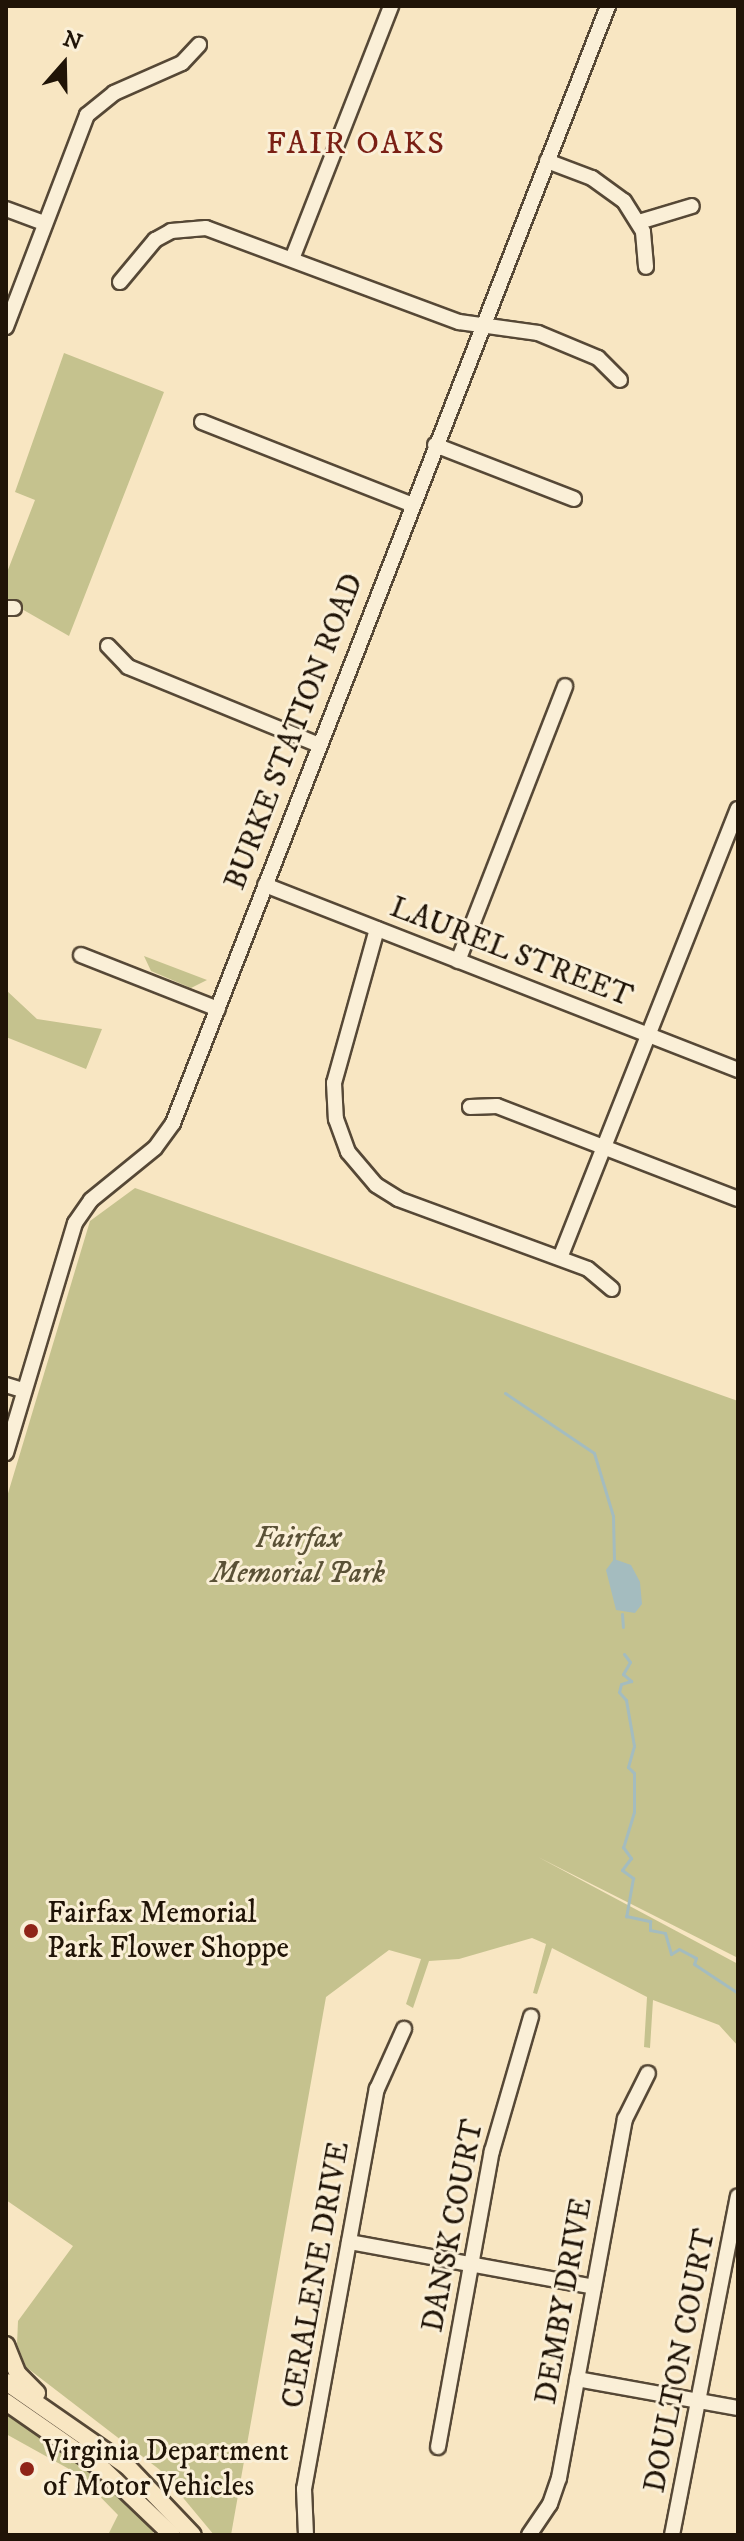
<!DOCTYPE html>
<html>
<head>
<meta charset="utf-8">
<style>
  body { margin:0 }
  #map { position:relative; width:744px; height:2541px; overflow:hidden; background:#f8e6c2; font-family:"IM FELL DW Pica",serif }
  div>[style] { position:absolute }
  .green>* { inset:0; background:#c5c28e }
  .water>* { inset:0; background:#a4bcbf }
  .stream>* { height:3px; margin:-1.5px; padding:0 1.5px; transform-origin:1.5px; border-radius:1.5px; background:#a4bcbf }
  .roads { filter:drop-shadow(2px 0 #564836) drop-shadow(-2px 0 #564836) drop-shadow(0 2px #564836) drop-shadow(0 -2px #564836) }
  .minor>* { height:14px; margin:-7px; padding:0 7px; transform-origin:7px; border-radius:7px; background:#faefd7 }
  .major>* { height:16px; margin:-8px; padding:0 8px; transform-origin:8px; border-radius:8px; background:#f8e6c2 }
  .dots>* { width:22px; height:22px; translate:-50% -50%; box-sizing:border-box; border:4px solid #faefd7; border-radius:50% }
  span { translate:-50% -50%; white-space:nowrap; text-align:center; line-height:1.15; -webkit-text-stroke:6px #faefd7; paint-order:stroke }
  .street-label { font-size:30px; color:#201407 }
  .park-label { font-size:30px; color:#5a5136; font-style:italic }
  .poi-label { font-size:30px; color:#201407 }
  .left { translate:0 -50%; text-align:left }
  .neighbourhood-label { font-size:32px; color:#7a1f14; letter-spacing:2px }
  .frame { position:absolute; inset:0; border:8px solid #201407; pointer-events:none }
  .north { position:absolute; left:24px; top:24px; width:80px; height:80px; -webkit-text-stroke:6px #faefd7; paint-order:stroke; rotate:20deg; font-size:22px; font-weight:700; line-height:32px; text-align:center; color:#201407 }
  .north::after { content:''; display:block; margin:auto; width:28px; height:36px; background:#201407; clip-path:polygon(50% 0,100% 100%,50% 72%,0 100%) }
</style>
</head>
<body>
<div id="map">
  <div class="green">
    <i style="clip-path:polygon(64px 353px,164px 392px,69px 636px,6px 600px,6px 575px,35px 500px,15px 492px)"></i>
    <i style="clip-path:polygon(144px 956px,207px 980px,191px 988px,151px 971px)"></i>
    <i style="clip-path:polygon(6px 990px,37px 1019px,102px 1029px,86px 1069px,6px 1037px)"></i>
    <i style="clip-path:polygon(135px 1188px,738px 1401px,738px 1958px,538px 1857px,738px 1964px,738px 2046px,719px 2025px,653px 2000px,650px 2048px,644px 2047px,647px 1997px,552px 1948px,537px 1994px,533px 1993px,546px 1944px,532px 1938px,459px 1959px,429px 1961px,413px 2008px,406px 2004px,421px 1959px,389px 1950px,326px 1997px,231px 2535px,214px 2535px,160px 2470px,26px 2367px,17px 2344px,18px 2321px,73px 2246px,6px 2200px,6px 1500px,90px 1221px)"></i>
    <i style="clip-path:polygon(6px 2410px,90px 2466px,155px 2526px,152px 2535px,108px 2535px,118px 2515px,78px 2474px,6px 2434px)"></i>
  </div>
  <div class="water">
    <i style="clip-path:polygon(614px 1559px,631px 1565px,640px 1582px,642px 1604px,635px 1613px,616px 1610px,606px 1570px)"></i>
  </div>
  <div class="stream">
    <i style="left:505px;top:1393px;width:107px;rotate:34deg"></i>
    <i style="left:594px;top:1453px;width:66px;rotate:73.2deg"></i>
    <i style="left:613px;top:1516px;width:43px;rotate:88.7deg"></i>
    <i style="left:622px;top:1614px;width:13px;rotate:86deg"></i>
    <i style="left:624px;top:1654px;width:10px;rotate:53deg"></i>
    <i style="left:630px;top:1662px;width:14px;rotate:120deg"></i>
    <i style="left:623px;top:1674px;width:11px;rotate:41deg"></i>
    <i style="left:631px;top:1681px;width:10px;rotate:163deg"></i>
    <i style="left:621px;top:1684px;width:8px;rotate:104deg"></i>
    <i style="left:619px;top:1692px;width:11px;rotate:49deg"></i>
    <i style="left:626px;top:1700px;width:47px;rotate:80.1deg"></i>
    <i style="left:634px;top:1746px;width:22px;rotate:106deg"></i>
    <i style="left:628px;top:1767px;width:8px;rotate:45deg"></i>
    <i style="left:634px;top:1773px;width:39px;rotate:90deg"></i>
    <i style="left:634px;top:1812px;width:37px;rotate:107deg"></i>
    <i style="left:623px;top:1847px;width:14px;rotate:54deg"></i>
    <i style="left:631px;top:1858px;width:15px;rotate:127deg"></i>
    <i style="left:622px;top:1870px;width:14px;rotate:36deg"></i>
    <i style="left:633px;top:1878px;width:39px;rotate:100deg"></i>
    <i style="left:626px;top:1916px;width:25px;rotate:12deg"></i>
    <i style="left:650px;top:1921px;width:9px;rotate:90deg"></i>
    <i style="left:650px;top:1930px;width:15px;rotate:11deg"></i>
    <i style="left:665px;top:1933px;width:22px;rotate:74deg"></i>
    <i style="left:671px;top:1954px;width:9px;rotate:-32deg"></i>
    <i style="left:679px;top:1949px;width:19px;rotate:28deg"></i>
    <i style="left:696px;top:1958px;width:6px;rotate:108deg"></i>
    <i style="left:694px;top:1964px;width:53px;rotate:33.4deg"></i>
  </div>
  <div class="roads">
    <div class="minor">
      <i style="left:547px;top:161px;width:48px;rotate:20.7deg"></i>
      <i style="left:592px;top:178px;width:39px;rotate:36deg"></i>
      <i style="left:624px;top:201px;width:36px;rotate:58deg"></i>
      <i style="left:643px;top:232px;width:35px;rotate:85deg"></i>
      <i style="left:6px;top:209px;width:40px;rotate:20.2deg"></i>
      <i style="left:639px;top:222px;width:55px;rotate:-16.8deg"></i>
      <i style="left:292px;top:259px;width:272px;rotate:-68.6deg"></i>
      <i style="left:120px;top:282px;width:55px;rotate:-50.2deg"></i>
      <i style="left:155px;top:240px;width:18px;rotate:-29deg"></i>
      <i style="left:171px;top:231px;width:35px;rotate:-5deg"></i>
      <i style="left:206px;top:228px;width:270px;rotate:20.4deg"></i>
      <i style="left:459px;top:322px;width:80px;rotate:7.9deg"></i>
      <i style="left:538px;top:333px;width:65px;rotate:22.6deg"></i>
      <i style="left:598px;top:358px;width:31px;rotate:45deg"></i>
      <i style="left:6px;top:327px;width:227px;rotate:-69.1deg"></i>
      <i style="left:87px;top:115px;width:35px;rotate:-39deg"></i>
      <i style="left:114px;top:93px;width:74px;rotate:-23.8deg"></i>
      <i style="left:182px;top:63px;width:25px;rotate:-47deg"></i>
      <i style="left:202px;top:422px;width:224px;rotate:21.5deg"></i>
      <i style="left:435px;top:445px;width:149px;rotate:21.2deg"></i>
      <i style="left:6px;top:608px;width:8px"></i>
      <i style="left:108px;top:646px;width:29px;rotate:46deg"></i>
      <i style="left:128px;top:667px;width:204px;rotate:22.2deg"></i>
      <i style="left:265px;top:885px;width:508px;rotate:21.36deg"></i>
      <i style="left:377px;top:929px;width:160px;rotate:105.6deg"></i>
      <i style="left:334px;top:1083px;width:36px;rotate:87deg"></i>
      <i style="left:336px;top:1119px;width:35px;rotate:70deg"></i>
      <i style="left:348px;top:1152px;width:43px;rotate:49.7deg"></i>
      <i style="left:376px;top:1185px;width:26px;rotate:32deg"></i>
      <i style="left:398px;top:1199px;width:202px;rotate:20.2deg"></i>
      <i style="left:588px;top:1269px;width:31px;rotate:40deg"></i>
      <i style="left:81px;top:955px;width:147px;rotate:21.5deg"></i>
      <i style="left:458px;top:961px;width:295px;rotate:-68.7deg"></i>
      <i style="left:470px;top:1107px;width:27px;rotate:-2deg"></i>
      <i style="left:497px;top:1106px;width:258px;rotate:21.1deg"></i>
      <i style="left:560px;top:1258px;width:483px;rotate:-68.4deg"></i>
      <i style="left:6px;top:1385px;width:17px;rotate:17deg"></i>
      <i style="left:6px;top:1453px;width:240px;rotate:-73.3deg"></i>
      <i style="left:75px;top:1223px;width:28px;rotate:-55deg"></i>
      <i style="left:91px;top:1200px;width:82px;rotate:-39.1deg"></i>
      <i style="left:155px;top:1148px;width:31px;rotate:-54deg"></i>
      <i style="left:173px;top:1123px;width:1199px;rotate:-68.72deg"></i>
      <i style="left:349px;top:2242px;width:249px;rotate:10.4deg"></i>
      <i style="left:577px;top:2379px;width:164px;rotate:10.2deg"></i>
      <i style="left:438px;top:2447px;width:301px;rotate:-79.7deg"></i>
      <i style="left:492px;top:2151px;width:140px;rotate:-73.8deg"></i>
      <i style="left:306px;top:2535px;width:46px;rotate:-92.5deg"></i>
      <i style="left:304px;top:2489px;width:407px;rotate:-79.7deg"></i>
      <i style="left:377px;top:2089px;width:66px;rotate:-65.8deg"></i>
      <i style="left:529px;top:2535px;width:37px;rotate:-56deg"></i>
      <i style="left:550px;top:2504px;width:28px;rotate:-71deg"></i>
      <i style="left:559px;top:2478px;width:365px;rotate:-79.6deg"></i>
      <i style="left:625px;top:2119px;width:51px;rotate:-63.4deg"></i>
      <i style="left:672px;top:2535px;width:345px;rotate:-79deg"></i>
    </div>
    <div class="major">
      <i style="left:6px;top:2345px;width:31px;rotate:68deg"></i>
      <i style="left:18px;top:2374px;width:27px;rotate:45deg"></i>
      <i style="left:6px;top:2382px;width:147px;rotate:34.8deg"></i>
      <i style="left:127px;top:2466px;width:95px;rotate:46.3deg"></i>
      <i style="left:6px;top:2402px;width:119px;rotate:34.8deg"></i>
      <i style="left:104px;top:2470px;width:94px;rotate:43.7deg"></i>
    </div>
  </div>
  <div class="dots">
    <i style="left:31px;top:1931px;background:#8f2418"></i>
    <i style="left:27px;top:2469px;background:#8f2418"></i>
  </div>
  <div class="street-label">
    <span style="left:295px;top:732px;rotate:-69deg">BURKE STATION ROAD</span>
    <span style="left:511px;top:953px;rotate:21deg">LAUREL STREET</span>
    <span style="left:454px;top:2226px;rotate:-79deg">DANSK COURT</span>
    <span style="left:317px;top:2275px;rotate:-80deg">CERALENE DRIVE</span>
    <span style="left:565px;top:2301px;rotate:-80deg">DEMBY DRIVE</span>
    <span style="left:681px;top:2361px;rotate:-79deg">DOULTON COURT</span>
  </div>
  <div class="park-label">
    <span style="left:298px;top:1556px">Fairfax<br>Memorial Park</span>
  </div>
  <div class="poi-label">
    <span class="left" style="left:47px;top:1931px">Fairfax Memorial<br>Park Flower Shoppe</span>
    <span class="left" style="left:43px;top:2469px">Virginia Department<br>of Motor Vehicles</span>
  </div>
  <div class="neighbourhood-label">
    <span style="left:356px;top:144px">FAIR OAKS</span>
  </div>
  <div class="frame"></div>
  <div class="north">N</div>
</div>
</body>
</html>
